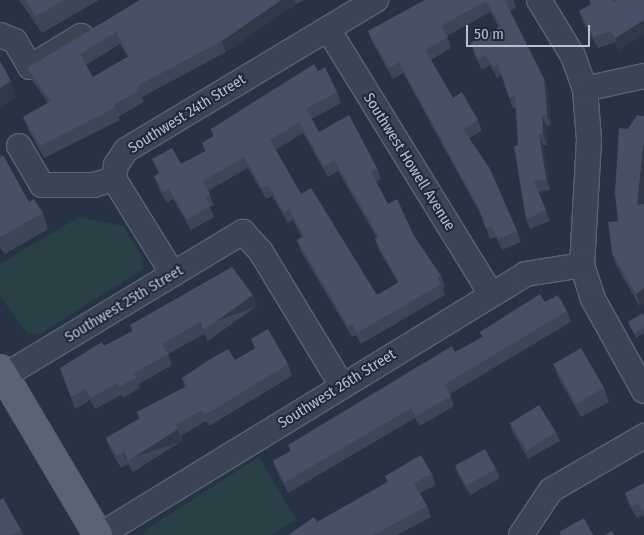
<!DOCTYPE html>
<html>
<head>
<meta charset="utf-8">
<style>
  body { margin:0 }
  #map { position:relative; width:644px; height:535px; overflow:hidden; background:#273245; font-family:"Fira Sans Condensed",sans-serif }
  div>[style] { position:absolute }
  .green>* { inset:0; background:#294146 }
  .roads { filter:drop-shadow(1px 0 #5a6272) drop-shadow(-1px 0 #5a6272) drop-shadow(0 1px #5a6272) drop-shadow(0 -1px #5a6272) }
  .minor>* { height:24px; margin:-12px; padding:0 12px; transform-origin:12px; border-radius:12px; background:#3b4455 }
  .major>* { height:28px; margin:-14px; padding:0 14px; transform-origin:14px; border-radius:14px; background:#596375 }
  .wall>* { inset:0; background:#3c4659 }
  .shaded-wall>* { inset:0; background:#313949; transform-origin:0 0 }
  .building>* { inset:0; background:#465168; transform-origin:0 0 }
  span { translate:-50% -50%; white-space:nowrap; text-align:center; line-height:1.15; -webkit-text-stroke:4px #20293a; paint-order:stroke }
  .street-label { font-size:15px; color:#b9c0ce }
  .scale { position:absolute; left:466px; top:25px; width:124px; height:22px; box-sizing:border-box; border:2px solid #b9c0ce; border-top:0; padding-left:6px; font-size:15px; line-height:18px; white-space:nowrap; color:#b9c0ce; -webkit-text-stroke:4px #20293a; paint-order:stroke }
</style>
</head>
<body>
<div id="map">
  <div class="green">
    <i style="clip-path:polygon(79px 217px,123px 226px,141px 255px,143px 269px,41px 333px,28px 335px,0 296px,0 264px)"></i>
    <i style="clip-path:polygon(259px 457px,296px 520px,271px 535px,144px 535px,151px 526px)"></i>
  </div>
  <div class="roads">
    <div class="minor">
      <i style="left:539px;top:0;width:66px;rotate:58.7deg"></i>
      <i style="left:573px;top:56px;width:35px;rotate:70deg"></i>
      <i style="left:585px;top:89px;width:51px;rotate:85.5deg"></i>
      <i style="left:589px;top:140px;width:125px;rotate:93.2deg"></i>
      <i style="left:582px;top:265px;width:36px;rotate:72deg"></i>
      <i style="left:593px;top:299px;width:105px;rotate:61deg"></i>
      <i style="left:328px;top:29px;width:311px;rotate:58.4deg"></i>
      <i style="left:0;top:35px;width:16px;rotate:22deg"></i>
      <i style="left:15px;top:41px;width:30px;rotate:60deg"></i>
      <i style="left:30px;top:67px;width:60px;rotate:-31.3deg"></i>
      <i style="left:585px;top:89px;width:60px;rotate:-12.4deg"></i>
      <i style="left:19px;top:146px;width:45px;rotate:59.5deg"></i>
      <i style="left:42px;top:185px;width:52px"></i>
      <i style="left:94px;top:185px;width:21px;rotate:-17deg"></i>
      <i style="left:114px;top:179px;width:14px;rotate:-82deg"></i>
      <i style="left:116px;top:165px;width:18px;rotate:-56deg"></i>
      <i style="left:126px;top:150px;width:292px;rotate:-31deg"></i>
      <i style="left:114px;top:179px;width:112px;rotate:58.2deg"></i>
      <i style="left:4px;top:376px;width:279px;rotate:-31.1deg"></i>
      <i style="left:243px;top:232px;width:27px;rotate:48deg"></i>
      <i style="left:261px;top:252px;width:157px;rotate:58.8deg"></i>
      <i style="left:100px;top:535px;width:500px;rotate:-31.5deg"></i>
      <i style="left:526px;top:274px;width:57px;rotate:-9.1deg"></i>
      <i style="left:521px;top:535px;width:54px;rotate:-56.3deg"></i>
      <i style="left:551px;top:490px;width:108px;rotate:-30.1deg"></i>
    </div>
    <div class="major">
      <i style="left:0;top:369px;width:193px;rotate:59.4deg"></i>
    </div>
  </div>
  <div class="wall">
    <i style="clip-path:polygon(19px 0,99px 0,42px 33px)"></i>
    <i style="clip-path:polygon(evenodd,140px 0,304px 0,296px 4px,226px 52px,142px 97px,144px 102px,118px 117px,120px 120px,44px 158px,28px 129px,23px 117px,48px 103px,32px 80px,27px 68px,140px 0,120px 44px,128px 57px,93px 77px,86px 65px,120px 44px)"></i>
    <i style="clip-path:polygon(425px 0,514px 0,516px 8px,510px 11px,544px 79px,548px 90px,551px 125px,546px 126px,547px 145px,543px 145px,550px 190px,538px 192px,550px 221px,530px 229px,526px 219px,516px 108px,513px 109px,502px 75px,497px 78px,490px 65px,482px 70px,474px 54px,471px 43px,499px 27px,490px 12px,447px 36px,451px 48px,431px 60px,453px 98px,478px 120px,482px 131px,469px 138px,517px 231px,521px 242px,502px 250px,496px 237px,490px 239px,482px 217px,403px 73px,393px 79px,372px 42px,368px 31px)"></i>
    <i style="clip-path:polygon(589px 0,613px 0,614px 1px,644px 0,644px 34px,619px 50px,615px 42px,598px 48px,583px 22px,579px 11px,590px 5px)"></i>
    <i style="clip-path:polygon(evenodd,318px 71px,337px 92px,341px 103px,312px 119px,319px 132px,377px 168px,381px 179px,376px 182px,388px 204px,414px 236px,441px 276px,445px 286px,443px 288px,445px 295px,361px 344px,356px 335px,352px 337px,301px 251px,297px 240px,302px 237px,293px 220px,288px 223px,272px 196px,266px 199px,248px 168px,208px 191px,214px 205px,210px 207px,214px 217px,191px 230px,173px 199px,167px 203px,158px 187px,154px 176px,159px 174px,152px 159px,181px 164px,205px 151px,202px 143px,213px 136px,211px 129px,318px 71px,303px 133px,328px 177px,338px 171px,377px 238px,375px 239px,379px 250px,398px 283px,377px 295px,301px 194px,276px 150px,303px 133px)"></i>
    <i style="clip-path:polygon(644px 116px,644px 191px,643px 204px,640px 307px,616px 265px,612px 253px,618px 221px,628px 129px)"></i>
    <i style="clip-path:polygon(0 157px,29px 202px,43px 213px,48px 229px,5px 254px,0 248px)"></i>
    <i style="clip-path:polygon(253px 295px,257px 306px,208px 341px,204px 334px,168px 354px,172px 365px,139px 384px,140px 388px,123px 398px,121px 395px,95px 409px,90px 400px,75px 409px,60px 368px,104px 346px,132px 331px,130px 325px)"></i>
    <i style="clip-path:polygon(545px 302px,567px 311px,571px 322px,450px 394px,454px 406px,420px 426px,415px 418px,288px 493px,277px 472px,273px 461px,290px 451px,288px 445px,482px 337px,480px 332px)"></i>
    <i style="clip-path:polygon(644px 316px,644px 333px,636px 338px,628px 322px)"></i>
    <i style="clip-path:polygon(251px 339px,288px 364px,292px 376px,209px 426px,206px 421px,181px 436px,182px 441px,133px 472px,128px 464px,121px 468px,110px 449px,106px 438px,139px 419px,137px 412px,185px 387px,182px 378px,235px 360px,255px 349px)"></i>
    <i style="clip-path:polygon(553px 363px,604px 388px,609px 402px,581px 417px,558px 377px)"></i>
    <i style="clip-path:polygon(509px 422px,556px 432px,560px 441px,528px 459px,513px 432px)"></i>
    <i style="clip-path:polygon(455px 466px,496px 469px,500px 478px,470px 495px,458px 475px)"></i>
    <i style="clip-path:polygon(432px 474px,436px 485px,420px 493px,427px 506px,431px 517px,397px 535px,288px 535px,317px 522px,387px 482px,385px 476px)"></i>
    <i style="clip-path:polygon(644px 483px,644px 517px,643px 515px,637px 518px,629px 505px,625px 493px)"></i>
    <i style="clip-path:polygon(21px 530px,23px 535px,0 535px)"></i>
  </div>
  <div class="shaded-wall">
    <i style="clip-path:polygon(281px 0,294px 0,296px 4px,226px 52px,222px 41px)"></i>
    <i style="clip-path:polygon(644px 20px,644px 34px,619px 50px,615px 38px)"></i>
    <i style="clip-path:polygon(544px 79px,548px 90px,551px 125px,547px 115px)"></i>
    <i style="clip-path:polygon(11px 81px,16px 97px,0 108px,0 88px)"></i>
    <i style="clip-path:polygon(542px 115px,546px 126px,547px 145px,543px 134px)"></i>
    <i style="clip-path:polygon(539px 134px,543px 145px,550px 190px,546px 179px)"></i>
    <i style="clip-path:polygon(643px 145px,644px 148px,644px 191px,641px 217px,637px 205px)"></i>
    <i style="clip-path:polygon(644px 288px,644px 304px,640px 307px,636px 294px)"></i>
    <i style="left:253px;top:295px;width:12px;height:60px;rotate:70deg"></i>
    <i style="left:178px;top:429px;width:13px;height:59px;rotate:72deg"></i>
  </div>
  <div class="building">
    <i style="clip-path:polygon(25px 0,64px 0,36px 16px)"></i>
    <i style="clip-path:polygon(evenodd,140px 0,281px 0,222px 41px,137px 86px,140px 90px,113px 105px,115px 108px,40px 146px,23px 117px,51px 101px,27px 68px,140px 0,116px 32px,129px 56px,93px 77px,80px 54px,116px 32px)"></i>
    <i style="clip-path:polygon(425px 0,507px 0,505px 1px,544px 79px,547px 115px,542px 115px,543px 134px,539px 134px,546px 179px,534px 181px,546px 210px,526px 219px,514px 146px,518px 145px,515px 96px,509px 98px,498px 64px,493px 67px,486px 55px,478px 59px,471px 43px,501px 26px,486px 1px,441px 26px,448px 37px,425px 50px,453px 98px,462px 92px,478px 120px,463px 129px,490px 169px,517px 231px,498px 239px,492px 226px,486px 229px,479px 208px,399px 62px,389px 68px,368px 31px)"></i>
    <i style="clip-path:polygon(590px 0,613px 0,614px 1px,616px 0,644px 0,644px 20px,615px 38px,611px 31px,594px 37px,579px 11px,592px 4px)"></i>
    <i style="clip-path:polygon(0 61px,11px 81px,0 88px)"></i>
    <i style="clip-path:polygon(evenodd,314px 64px,318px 71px,325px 67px,337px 92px,306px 109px,319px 132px,349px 115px,377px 168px,371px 172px,388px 204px,397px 199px,414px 236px,441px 276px,437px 278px,441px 284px,357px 333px,352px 324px,348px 326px,297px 240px,304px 236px,289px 209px,284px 212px,268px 185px,262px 188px,244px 157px,203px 181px,210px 194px,205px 197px,210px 206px,187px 219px,169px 189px,163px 192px,154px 176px,160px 173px,152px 159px,172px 148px,181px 164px,206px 151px,202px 143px,214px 136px,211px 129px,314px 64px,299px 122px,324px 166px,334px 160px,379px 237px,375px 239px,399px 282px,377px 295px,311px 188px,301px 194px,270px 140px,299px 122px)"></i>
    <i style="clip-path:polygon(637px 115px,644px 116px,644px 145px,643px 145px,637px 205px,644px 204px,644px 288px,636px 294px,612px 253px,608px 222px,618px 221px,615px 193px,619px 128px,628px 129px)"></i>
    <i style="clip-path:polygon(3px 155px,29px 202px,34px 199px,43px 213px,0 237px,0 157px)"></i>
    <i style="clip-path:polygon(232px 267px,253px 295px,204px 330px,200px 322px,162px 344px,168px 354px,134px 373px,136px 377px,119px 387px,117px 383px,91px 398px,86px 389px,71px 397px,60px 368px,102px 342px,104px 346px,133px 331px,130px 325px)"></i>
    <i style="clip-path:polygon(540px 294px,545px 302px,558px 295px,567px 311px,444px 385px,451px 396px,416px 416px,411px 408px,285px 482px,273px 461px,291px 451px,288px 445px,452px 346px,455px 352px,483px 337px,480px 332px)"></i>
    <i style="clip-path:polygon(643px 313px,644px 316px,644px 327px,634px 333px,628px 322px)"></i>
    <i style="clip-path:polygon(268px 329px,288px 364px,205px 415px,202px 410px,176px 425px,178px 429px,128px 461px,124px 452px,117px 456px,106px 438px,140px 418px,137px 412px,187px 386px,182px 378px,207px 361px,228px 349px,235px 360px,256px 348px,251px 339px)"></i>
    <i style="left:581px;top:348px;width:46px;height:32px;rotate:60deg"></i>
    <i style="left:539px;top:405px;width:32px;height:34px;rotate:58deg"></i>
    <i style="left:485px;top:449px;width:23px;height:34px;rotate:61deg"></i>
    <i style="clip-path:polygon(421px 455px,432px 474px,414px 483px,427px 506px,373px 535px,288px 535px,314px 517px,317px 522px,388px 482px,385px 476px)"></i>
    <i style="clip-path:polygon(644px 483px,644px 512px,638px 503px,632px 507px,625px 493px)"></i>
    <i style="clip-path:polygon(3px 498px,21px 530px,11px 535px,0 535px,0 500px)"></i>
    <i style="clip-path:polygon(584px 518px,593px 535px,561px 535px,559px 532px)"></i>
    <i style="clip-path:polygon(612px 531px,614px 535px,605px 535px)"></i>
  </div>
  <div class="street-label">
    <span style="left:187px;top:114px;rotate:-32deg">Southwest 24th Street</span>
    <span style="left:409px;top:162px;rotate:58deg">Southwest Howell Avenue</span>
    <span style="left:124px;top:304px;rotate:-31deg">Southwest 25th Street</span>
    <span style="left:337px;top:389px;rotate:-32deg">Southwest 26th Street</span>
  </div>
  <div class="scale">50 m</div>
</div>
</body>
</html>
